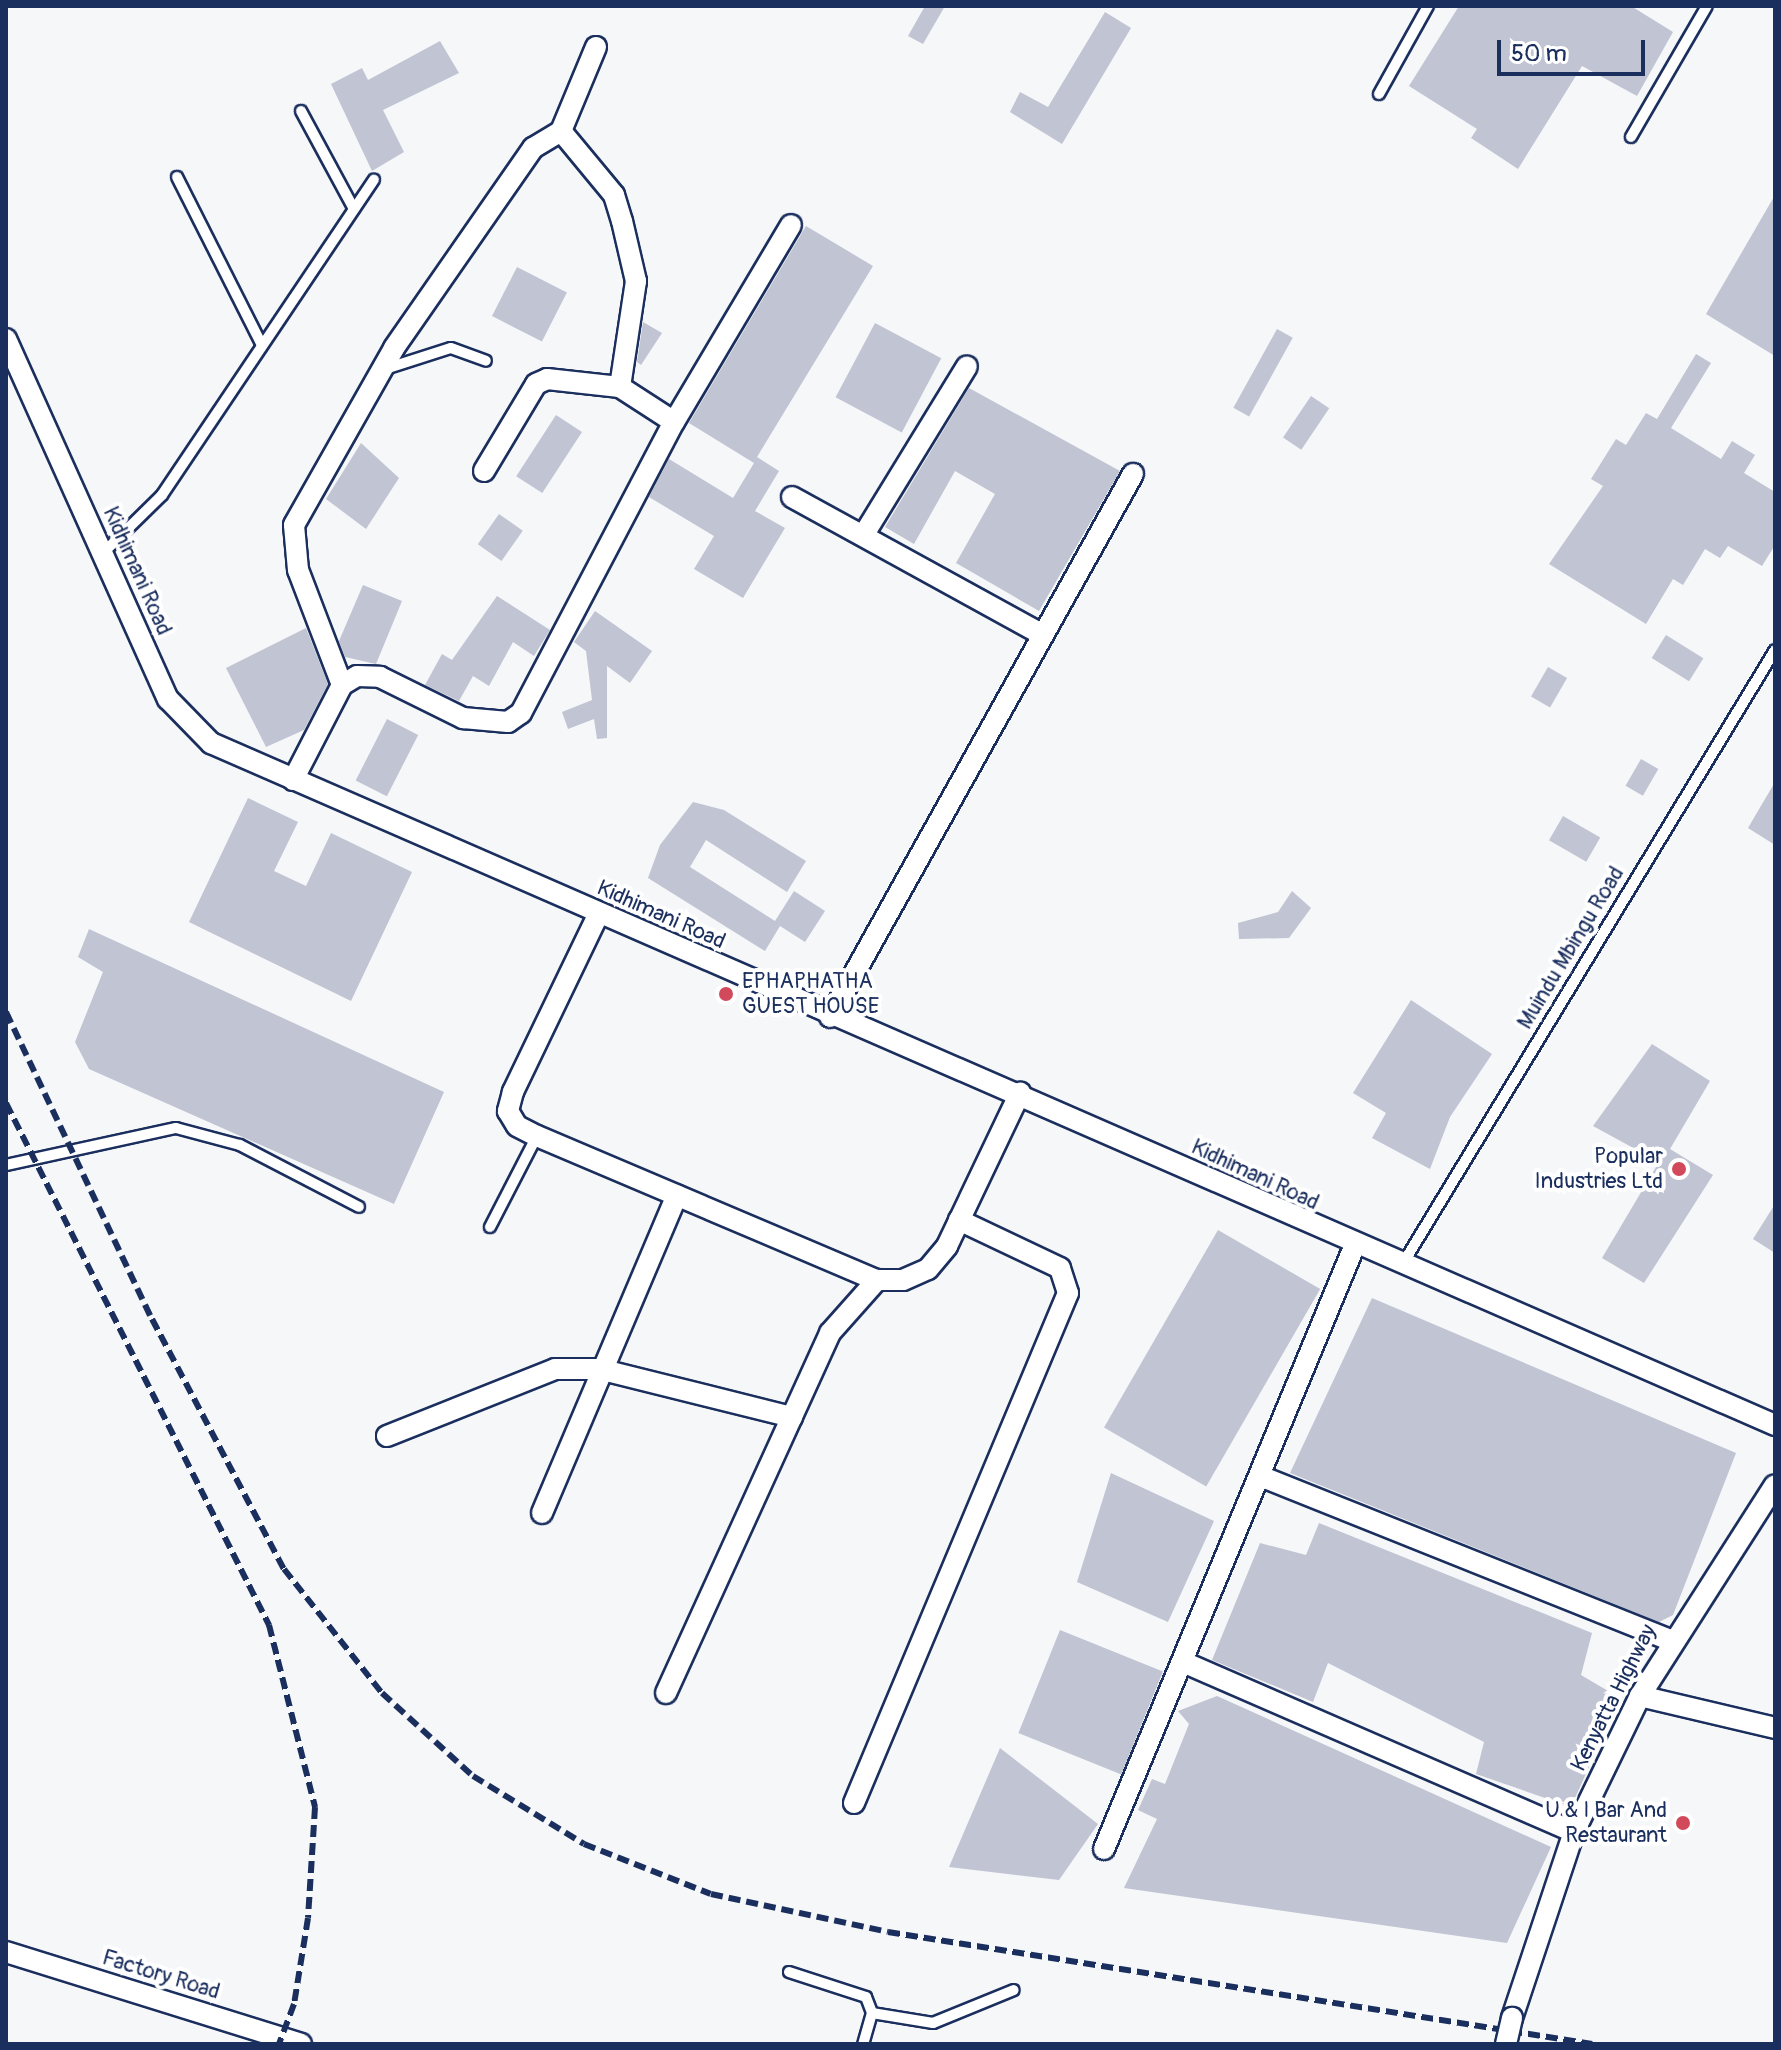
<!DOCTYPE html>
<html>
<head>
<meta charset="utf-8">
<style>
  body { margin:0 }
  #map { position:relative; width:1781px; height:2050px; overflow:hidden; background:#f6f7f9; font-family:Pangolin,sans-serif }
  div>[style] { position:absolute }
  .building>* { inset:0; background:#c0c4d3; transform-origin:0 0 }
  .roads { filter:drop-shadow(2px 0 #1b2f5e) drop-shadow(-2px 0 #1b2f5e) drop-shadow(0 2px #1b2f5e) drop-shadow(0 -2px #1b2f5e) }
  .lane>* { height:10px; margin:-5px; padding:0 5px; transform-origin:5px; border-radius:5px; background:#fff }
  .street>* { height:20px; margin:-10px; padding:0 10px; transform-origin:10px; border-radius:10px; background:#fff }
  .rail>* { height:6px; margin-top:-3px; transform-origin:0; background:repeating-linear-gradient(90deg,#1b2f5e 0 12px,transparent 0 18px) }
  .bridges { filter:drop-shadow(2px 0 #1b2f5e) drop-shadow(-2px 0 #1b2f5e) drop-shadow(0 2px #1b2f5e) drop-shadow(0 -2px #1b2f5e) }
  .street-bridge>* { height:20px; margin:-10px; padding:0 10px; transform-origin:10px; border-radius:10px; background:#fff }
  .dots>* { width:22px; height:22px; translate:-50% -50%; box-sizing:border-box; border:4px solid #fff; border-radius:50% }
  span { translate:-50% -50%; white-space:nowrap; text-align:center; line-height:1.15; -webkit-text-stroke:8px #fff; paint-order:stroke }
  .street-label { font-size:22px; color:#1b2f5e }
  .poi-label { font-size:22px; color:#1b2f5e }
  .left { translate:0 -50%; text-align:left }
  .right { translate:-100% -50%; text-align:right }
  .frame { position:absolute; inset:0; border:8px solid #1b2f5e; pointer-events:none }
  .scale { position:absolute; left:1497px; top:40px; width:148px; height:36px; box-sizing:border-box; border:4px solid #1b2f5e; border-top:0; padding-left:10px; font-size:24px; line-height:28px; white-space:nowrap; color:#1b2f5e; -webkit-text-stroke:6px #fff; paint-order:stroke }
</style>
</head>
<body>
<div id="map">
  <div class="building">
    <i style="clip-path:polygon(925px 6px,945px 6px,923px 44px,908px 36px)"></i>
    <i style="clip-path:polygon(1459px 6px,1631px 6px,1673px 32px,1637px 96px,1582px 66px,1518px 169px,1471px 138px,1477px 129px,1409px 86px)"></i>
    <i style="clip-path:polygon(1105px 12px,1131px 28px,1062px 144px,1010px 112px,1020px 92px,1048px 107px)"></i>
    <i style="clip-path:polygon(440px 41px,459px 73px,383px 110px,404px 152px,372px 171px,331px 84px,362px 68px,368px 80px)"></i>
    <i style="clip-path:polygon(1775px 195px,1775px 356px,1706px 314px)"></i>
    <i style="clip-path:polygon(806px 226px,873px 266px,757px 457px,779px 471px,755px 511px,785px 528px,743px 598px,694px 569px,714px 536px,649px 497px,669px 459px,733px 498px,754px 463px,689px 423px)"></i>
    <i style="left:517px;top:267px;width:56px;height:55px;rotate:27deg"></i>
    <i style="clip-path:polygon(643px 322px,662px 333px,641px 365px,637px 362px)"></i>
    <i style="left:875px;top:323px;width:75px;height:84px;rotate:28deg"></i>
    <i style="left:1277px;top:329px;width:18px;height:90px;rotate:29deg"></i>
    <i style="clip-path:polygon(1696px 354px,1711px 363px,1671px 428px,1721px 459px,1732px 441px,1755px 455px,1744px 473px,1775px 492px,1775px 545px,1762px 566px,1728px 546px,1720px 558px,1705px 549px,1683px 585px,1673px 579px,1646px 624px,1549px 564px,1603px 486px,1591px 479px,1616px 439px,1626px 445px,1646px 413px,1657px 419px)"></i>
    <i style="clip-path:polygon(969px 388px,1120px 471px,1039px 611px,956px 563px,995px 494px,955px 471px,914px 544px,885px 527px)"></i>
    <i style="left:1311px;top:396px;width:22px;height:50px;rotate:34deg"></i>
    <i style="left:556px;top:415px;width:31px;height:73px;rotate:33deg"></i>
    <i style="clip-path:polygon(361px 443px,399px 478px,366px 529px,326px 499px)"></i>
    <i style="left:499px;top:514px;width:29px;height:37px;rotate:35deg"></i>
    <i style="clip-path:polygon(363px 585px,402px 601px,376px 664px,345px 657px,339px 641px)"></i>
    <i style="clip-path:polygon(497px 596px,550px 630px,534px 656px,513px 642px,489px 686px,473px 676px,459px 701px,425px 685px,442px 654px,452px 660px)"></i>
    <i style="clip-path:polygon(595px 611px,652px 651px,630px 683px,607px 666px,607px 738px,597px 739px,594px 719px,568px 729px,562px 712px,592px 700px,586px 651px,574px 642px)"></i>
    <i style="clip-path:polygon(306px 628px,328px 684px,304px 730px,266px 747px,226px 668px)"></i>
    <i style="left:1666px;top:635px;width:44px;height:27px;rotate:32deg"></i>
    <i style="left:1548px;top:667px;width:22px;height:34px;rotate:30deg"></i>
    <i style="left:387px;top:719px;width:35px;height:69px;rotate:27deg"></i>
    <i style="left:1641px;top:759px;width:20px;height:31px;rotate:30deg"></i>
    <i style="clip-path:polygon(1775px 782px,1775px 845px,1748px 828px)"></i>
    <i style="clip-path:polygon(248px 798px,298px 822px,274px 871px,306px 886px,331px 833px,412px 872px,351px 1001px,189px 922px)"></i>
    <i style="clip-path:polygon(693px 802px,724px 810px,806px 861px,787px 892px,706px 840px,690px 867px,775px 921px,794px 891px,825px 911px,805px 942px,780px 926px,765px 951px,648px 878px,660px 845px)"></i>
    <i style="left:1563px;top:816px;width:43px;height:28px;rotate:30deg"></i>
    <i style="clip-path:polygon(1292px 891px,1311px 908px,1289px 938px,1239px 939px,1238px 923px,1278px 912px)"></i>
    <i style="clip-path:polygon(89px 929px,444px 1092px,394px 1204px,89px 1069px,75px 1042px,103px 972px,78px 957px)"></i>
    <i style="clip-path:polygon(1411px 1000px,1492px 1054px,1450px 1117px,1430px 1169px,1372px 1138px,1386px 1113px,1353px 1093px)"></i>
    <i style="clip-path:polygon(1652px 1044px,1710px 1081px,1670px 1149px,1713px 1175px,1644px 1283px,1602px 1258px,1659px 1162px,1593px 1126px)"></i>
    <i style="clip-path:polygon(1775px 1204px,1775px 1253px,1753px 1239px)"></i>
    <i style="left:1218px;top:1230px;width:118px;height:228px;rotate:30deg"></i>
    <i style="clip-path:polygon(1372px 1298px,1736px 1453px,1673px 1615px,1659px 1622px,1290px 1473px)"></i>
    <i style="clip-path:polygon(1111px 1473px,1214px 1521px,1168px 1622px,1077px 1582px)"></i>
    <i style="clip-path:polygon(1319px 1523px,1592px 1633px,1581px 1675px,1620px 1698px,1571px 1807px,1476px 1774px,1484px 1742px,1328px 1663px,1313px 1702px,1212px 1660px,1260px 1543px,1306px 1555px)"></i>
    <i style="left:1060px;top:1630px;width:111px;height:111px;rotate:22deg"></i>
    <i style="clip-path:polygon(1217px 1696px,1551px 1847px,1507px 1943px,1124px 1888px,1157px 1819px,1138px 1810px,1152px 1779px,1165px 1784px,1189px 1724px,1178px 1711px)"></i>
    <i style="clip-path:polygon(1000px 1748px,1098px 1824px,1059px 1880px,949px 1867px)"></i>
  </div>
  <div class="roads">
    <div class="lane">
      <i style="left:1379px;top:94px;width:101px;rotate:-60.9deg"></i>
      <i style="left:301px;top:111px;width:111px;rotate:61.6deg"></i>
      <i style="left:1631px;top:137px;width:151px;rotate:-59.9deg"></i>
      <i style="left:177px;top:177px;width:188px;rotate:63.2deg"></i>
      <i style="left:382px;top:370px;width:72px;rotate:-17.7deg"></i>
      <i style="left:451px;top:348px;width:37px;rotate:20deg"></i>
      <i style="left:102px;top:554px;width:84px;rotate:-44.5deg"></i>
      <i style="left:162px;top:495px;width:380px;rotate:-56.1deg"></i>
      <i style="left:6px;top:1165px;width:174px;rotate:-12.3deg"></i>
      <i style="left:176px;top:1128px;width:66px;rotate:14.9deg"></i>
      <i style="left:240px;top:1145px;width:134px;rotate:27.5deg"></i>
      <i style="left:490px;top:1227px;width:102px;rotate:-62.7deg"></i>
      <i style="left:1402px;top:1265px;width:719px;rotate:-58.76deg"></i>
      <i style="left:789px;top:1972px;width:81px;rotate:18deg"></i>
      <i style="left:866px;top:1997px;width:17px;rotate:69deg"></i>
      <i style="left:872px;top:2013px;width:32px;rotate:106deg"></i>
      <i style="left:872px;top:2013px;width:62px;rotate:9.3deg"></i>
      <i style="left:933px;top:2023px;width:87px;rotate:-22.2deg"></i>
    </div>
    <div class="street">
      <i style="left:596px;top:47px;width:91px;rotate:112.6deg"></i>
      <i style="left:561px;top:131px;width:83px;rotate:50.4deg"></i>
      <i style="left:614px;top:195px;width:27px;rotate:73deg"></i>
      <i style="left:622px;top:221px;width:62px;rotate:76.9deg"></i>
      <i style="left:636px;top:281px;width:107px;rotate:98.6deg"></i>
      <i style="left:6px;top:339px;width:395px;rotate:65.8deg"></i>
      <i style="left:168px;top:699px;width:62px;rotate:45.7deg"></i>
      <i style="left:211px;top:743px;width:1706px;rotate:23.56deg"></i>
      <i style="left:484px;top:471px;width:101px;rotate:-59.1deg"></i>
      <i style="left:536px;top:384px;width:12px;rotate:-24deg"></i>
      <i style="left:547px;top:379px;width:73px;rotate:6.3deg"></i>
      <i style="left:620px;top:387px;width:64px;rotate:32.9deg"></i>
      <i style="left:792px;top:497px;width:284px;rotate:28.8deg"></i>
      <i style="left:866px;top:531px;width:193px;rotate:-58.5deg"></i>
      <i style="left:342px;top:685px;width:123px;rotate:-110.9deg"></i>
      <i style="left:298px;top:570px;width:45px;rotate:-95.1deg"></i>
      <i style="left:294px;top:525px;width:203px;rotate:-60.5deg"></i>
      <i style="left:394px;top:348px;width:244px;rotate:-55.2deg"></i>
      <i style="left:533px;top:148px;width:33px;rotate:-31deg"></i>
      <i style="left:293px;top:780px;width:107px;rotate:-62.7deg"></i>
      <i style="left:342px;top:685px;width:17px;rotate:-31deg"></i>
      <i style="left:357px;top:676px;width:23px;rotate:2deg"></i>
      <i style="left:380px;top:677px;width:93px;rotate:26.3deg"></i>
      <i style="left:463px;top:718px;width:45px;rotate:5.1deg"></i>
      <i style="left:508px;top:722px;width:16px;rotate:-35deg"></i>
      <i style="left:521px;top:713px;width:329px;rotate:-62.3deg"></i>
      <i style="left:674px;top:422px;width:229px;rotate:-59.3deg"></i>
      <i style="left:599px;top:913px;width:199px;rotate:115.7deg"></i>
      <i style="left:513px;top:1092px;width:20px;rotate:105deg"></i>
      <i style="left:508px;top:1111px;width:17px;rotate:59deg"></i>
      <i style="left:517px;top:1126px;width:22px;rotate:27deg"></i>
      <i style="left:537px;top:1136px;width:369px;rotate:23deg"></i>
      <i style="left:877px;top:1280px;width:26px"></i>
      <i style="left:903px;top:1280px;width:27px;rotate:-24deg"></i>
      <i style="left:928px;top:1269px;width:30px;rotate:-50deg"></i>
      <i style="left:947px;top:1246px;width:170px;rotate:-64.5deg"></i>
      <i style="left:830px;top:1017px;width:622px;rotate:-60.84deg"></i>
      <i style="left:387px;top:1436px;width:181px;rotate:-21.7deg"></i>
      <i style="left:555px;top:1369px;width:44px"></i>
      <i style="left:599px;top:1369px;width:199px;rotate:14deg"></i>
      <i style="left:1260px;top:1476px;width:442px;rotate:21.8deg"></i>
      <i style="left:542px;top:1513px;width:345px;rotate:-67deg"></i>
      <i style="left:1183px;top:1662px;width:426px;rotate:23.5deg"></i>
      <i style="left:666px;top:1693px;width:396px;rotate:-65.5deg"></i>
      <i style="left:830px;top:1333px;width:71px;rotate:-48.4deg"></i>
      <i style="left:1640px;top:1696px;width:139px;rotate:13.3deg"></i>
      <i style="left:854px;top:1803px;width:553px;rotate:-67.24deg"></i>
      <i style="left:1068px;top:1293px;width:26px;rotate:-108deg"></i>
      <i style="left:1060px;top:1268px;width:112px;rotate:-154.6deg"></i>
      <i style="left:1104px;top:1849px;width:652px;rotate:-67.45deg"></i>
      <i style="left:6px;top:1952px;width:309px;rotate:17.3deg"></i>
      <i style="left:1512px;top:2018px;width:196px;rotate:-71.6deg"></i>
      <i style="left:1574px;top:1832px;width:151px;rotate:-64.1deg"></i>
      <i style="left:1640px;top:1696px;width:250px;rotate:-57.4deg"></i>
    </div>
  </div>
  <div class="rail">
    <i style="left:6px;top:1012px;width:340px;rotate:64.6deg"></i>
    <i style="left:152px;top:1319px;width:283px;rotate:62.2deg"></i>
    <i style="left:284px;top:1569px;width:158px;rotate:51.7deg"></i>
    <i style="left:382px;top:1693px;width:123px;rotate:42.4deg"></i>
    <i style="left:473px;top:1776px;width:130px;rotate:31.5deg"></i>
    <i style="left:584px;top:1844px;width:136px;rotate:21.5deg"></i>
    <i style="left:711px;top:1894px;width:181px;rotate:12.1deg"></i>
    <i style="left:888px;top:1932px;width:713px;rotate:9.04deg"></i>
    <i style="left:6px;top:1103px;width:585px;rotate:63.26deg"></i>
    <i style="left:269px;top:1625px;width:188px;rotate:75.8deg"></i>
    <i style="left:315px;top:1807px;width:111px;rotate:93.6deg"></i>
    <i style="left:308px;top:1918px;width:87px;rotate:99.2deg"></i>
    <i style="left:294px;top:2004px;width:43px;rotate:110.6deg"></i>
  </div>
  <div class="bridges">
    <div class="street-bridge">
      <i style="left:1506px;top:2044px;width:27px;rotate:-77deg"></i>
    </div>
  </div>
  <div class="dots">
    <i style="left:726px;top:994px;background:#d1495b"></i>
    <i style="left:1679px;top:1169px;background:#d1495b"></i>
    <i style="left:1683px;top:1823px;background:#d1495b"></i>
  </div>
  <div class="street-label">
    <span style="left:137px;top:571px;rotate:66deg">Kidhimani Road</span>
    <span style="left:661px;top:915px;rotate:24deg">Kidhimani Road</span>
    <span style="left:1571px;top:948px;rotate:-59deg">Muindu Mbingu Road</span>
    <span style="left:1255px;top:1175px;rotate:25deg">Kidhimani Road</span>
    <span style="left:1614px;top:1698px;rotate:-63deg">Kenyatta Highway</span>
    <span style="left:161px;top:1975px;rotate:17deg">Factory Road</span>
  </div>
  <div class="poi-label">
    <span class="left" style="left:742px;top:994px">EPHAPHATHA<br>GUEST HOUSE</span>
    <span class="right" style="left:1663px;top:1169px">Popular<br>Industries Ltd</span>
    <span class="right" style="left:1667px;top:1823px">U &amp; I Bar And<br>Restaurant</span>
  </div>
  <div class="frame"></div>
  <div class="scale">50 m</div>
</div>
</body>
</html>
